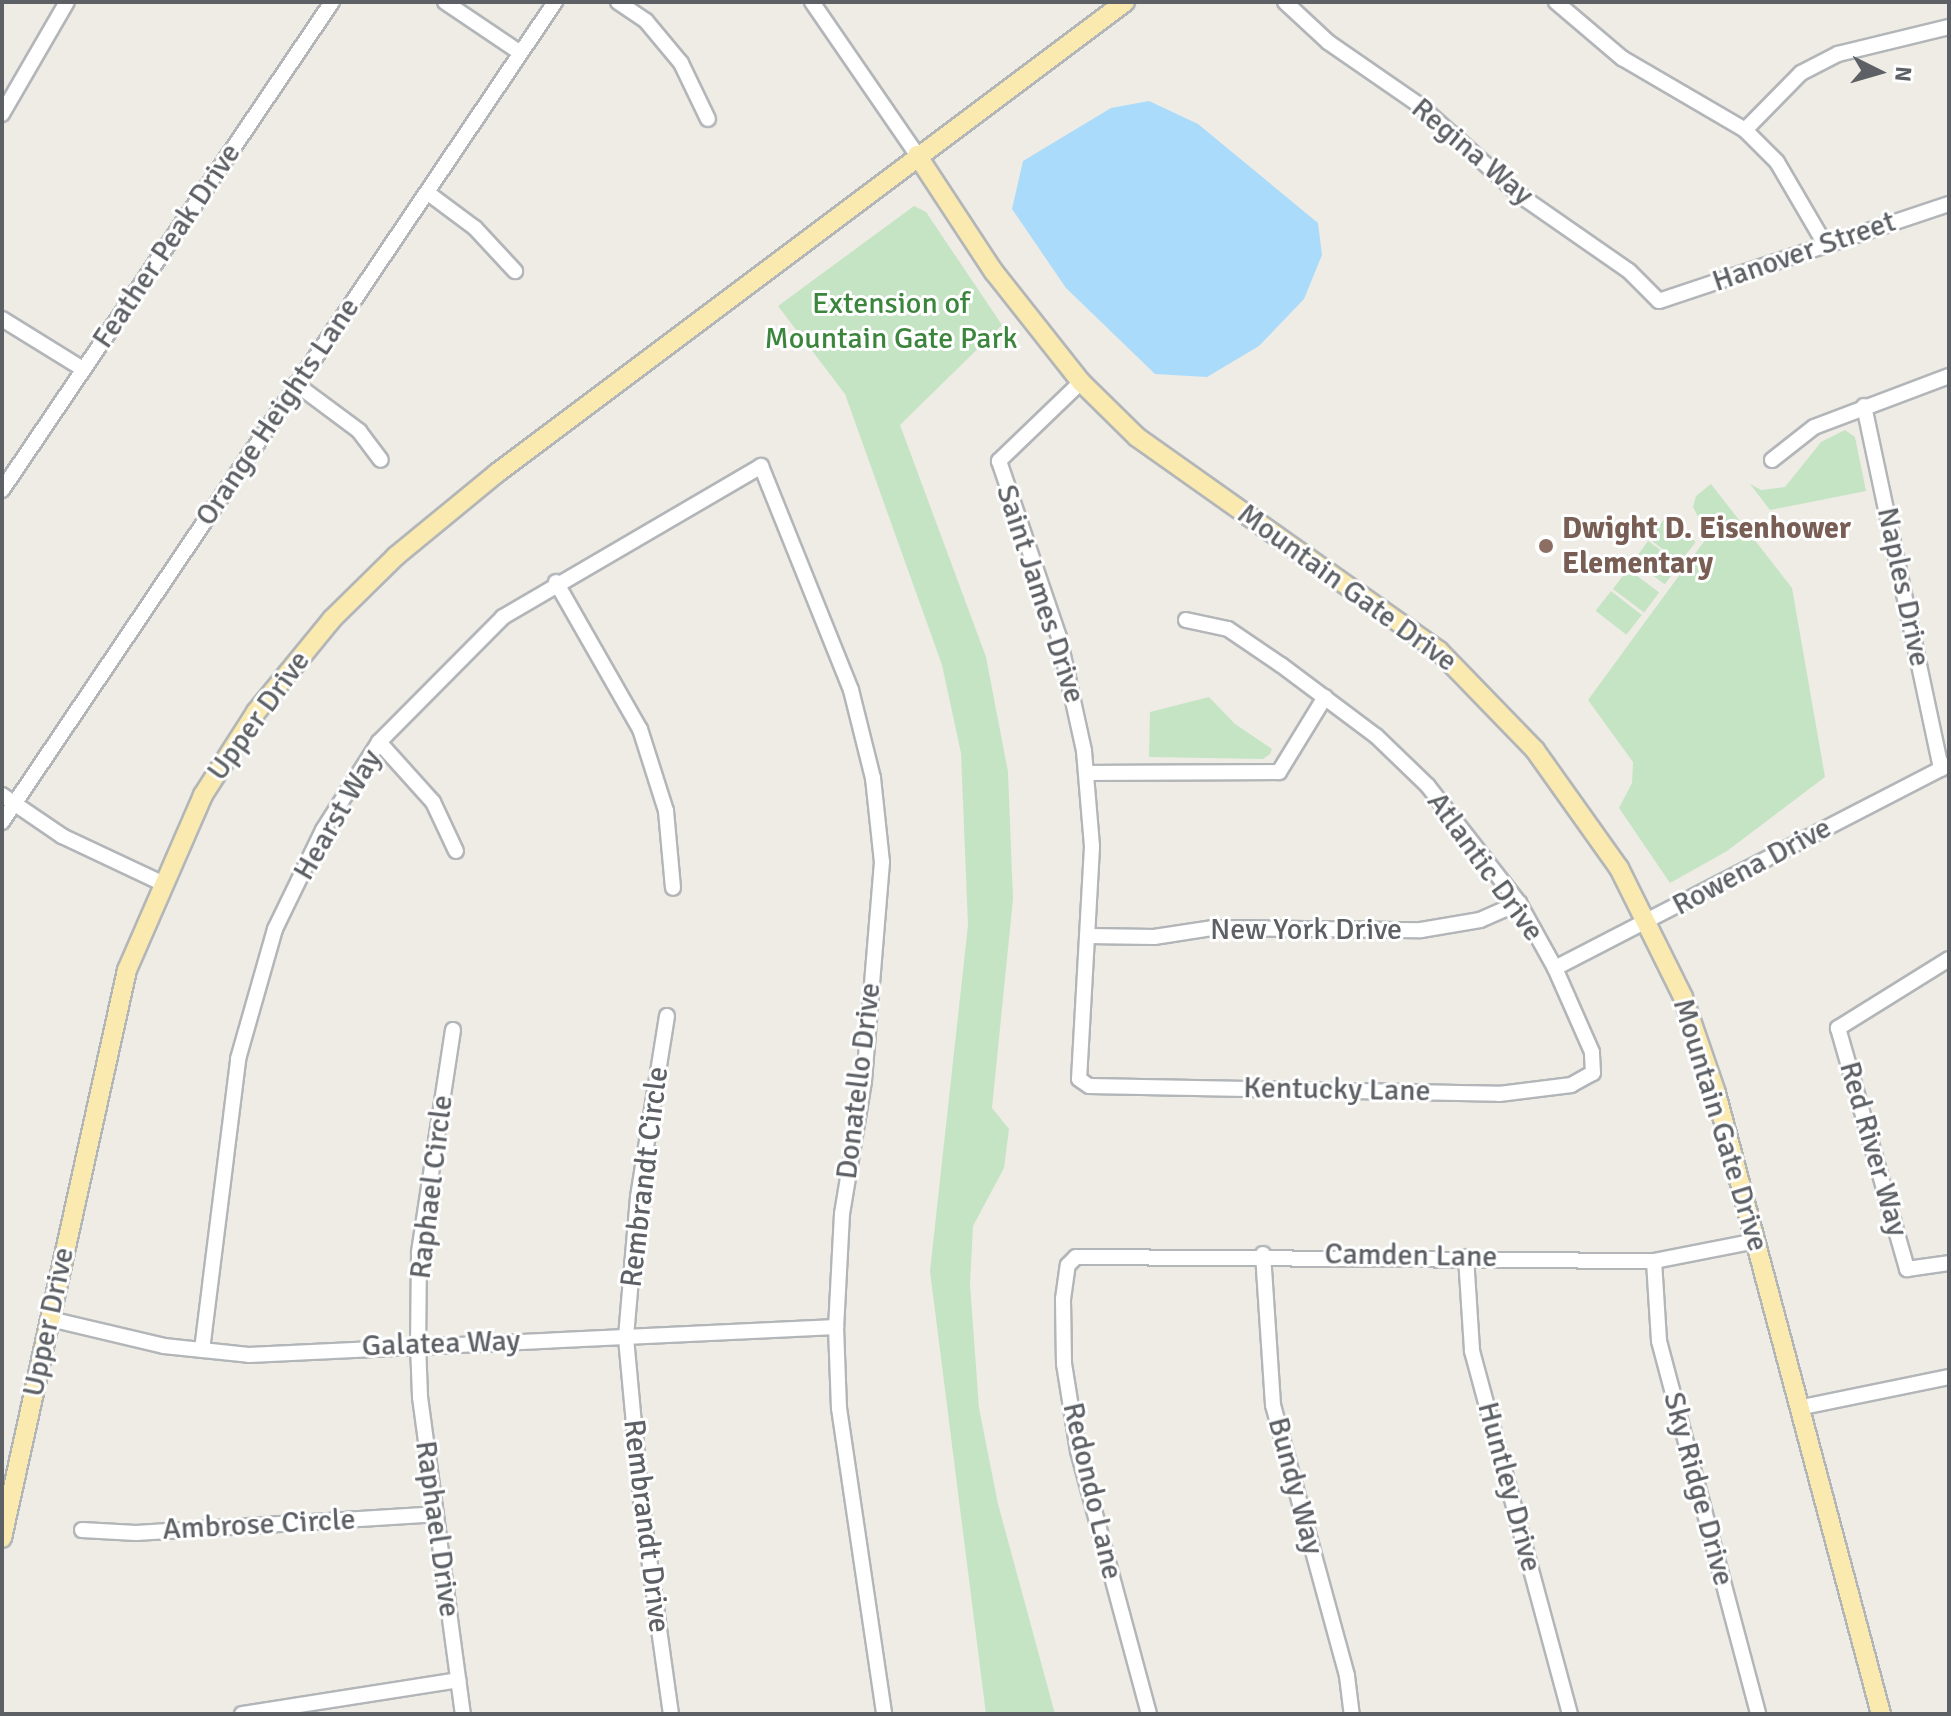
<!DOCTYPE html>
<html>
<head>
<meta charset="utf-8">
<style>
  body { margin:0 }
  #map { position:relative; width:1951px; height:1716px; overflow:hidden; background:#eeece5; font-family:Signika,sans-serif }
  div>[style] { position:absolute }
  .green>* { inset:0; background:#c5e4c3; transform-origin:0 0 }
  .water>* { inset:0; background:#aadbfa }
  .roads { filter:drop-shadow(2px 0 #b3b6b9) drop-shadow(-2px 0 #b3b6b9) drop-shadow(0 2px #b3b6b9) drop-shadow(0 -2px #b3b6b9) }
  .minor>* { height:14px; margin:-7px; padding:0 7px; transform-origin:7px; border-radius:7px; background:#fff }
  .major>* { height:18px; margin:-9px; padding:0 9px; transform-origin:9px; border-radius:9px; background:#faeaaf }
  .dots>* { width:22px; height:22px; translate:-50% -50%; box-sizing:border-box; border:4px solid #fff; border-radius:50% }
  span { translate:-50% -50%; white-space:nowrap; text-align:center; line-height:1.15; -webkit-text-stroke:6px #fff; paint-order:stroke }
  .street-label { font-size:30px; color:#5d6165 }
  .park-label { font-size:30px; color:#3c853c }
  .education-label { font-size:30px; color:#785e54; font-weight:700 }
  .left { translate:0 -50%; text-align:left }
  .frame { position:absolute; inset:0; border:4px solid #5d6165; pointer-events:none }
  .north { position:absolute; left:1839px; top:32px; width:80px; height:80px; -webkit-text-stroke:6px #fff; paint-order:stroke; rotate:95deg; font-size:22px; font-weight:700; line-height:32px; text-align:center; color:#5d6165 }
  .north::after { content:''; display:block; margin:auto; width:28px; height:36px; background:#5d6165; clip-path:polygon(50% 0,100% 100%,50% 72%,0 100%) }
</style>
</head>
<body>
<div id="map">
  <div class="green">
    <i style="clip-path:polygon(914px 206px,926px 212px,1002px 325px,900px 425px,986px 657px,1008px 772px,1013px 899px,992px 1108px,1009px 1129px,1004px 1168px,973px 1226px,970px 1284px,979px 1408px,998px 1504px,1055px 1714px,986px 1714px,930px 1271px,968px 925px,961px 753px,942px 665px,845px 394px,778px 306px)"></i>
    <i style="clip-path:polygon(1845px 430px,1855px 437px,1866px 491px,1770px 510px,1750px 484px,1761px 490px,1785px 487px,1821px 442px)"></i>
    <i style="clip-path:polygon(1711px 484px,1792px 588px,1825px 777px,1727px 851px,1670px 883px,1619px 808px,1632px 783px,1633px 762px,1588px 700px,1708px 536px,1693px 507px,1696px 496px)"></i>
    <i style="left:1665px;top:518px;width:39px;height:26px;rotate:38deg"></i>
    <i style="left:1648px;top:541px;width:39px;height:25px;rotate:36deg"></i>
    <i style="left:1628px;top:569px;width:39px;height:25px;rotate:37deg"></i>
    <i style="left:1611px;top:591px;width:39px;height:25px;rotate:38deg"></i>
    <i style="clip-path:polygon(1209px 697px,1235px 724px,1272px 749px,1270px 754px,1263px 759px,1149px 757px,1150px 712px)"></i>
  </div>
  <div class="water">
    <i style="clip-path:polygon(1149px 101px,1198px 124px,1318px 223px,1322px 255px,1304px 299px,1259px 346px,1207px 377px,1155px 374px,1066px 288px,1012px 209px,1023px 161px,1111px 108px)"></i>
  </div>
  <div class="roads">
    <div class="minor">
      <i style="left:445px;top:2px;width:89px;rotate:34deg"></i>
      <i style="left:618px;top:2px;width:34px;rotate:34deg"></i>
      <i style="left:646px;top:21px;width:55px;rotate:50.2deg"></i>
      <i style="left:681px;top:63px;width:62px;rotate:64.3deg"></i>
      <i style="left:812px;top:2px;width:186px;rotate:55.5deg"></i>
      <i style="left:1285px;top:2px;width:59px;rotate:42.9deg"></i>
      <i style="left:1328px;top:42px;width:109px;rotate:34.6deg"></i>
      <i style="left:1418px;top:104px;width:138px;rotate:41.8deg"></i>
      <i style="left:1521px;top:196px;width:131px;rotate:34.8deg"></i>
      <i style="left:1629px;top:271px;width:42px;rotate:45deg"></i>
      <i style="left:1659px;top:301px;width:306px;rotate:-18.5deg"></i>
      <i style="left:1556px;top:2px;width:87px;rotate:40.3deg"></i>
      <i style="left:1622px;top:58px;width:143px;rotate:30.3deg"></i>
      <i style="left:1745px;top:130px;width:45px;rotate:45deg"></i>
      <i style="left:1777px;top:162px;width:95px;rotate:59.7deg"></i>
      <i style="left:2px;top:114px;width:129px;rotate:-59.9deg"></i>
      <i style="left:1745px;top:130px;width:80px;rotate:-45.5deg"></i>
      <i style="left:1801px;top:73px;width:42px;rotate:-27.2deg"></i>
      <i style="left:1838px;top:54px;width:114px;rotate:-13.7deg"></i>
      <i style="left:428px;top:193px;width:59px;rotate:36.7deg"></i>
      <i style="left:475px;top:228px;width:59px;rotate:47.1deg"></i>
      <i style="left:2px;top:319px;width:95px;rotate:31.7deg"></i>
      <i style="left:1081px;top:382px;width:114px;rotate:136.1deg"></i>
      <i style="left:999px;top:461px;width:186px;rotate:71.2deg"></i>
      <i style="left:1059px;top:637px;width:117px;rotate:77.6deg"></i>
      <i style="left:1084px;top:751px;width:96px;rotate:85.2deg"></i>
      <i style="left:1092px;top:847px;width:232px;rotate:93.2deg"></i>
      <i style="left:1079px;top:1079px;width:12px;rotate:35deg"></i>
      <i style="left:1089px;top:1086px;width:410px;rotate:1.1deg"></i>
      <i style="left:1499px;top:1094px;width:73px;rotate:-7.1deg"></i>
      <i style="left:1571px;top:1085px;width:25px;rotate:-29deg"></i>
      <i style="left:1593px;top:1073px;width:21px;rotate:-93deg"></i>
      <i style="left:1592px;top:1052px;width:92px;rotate:-113.8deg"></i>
      <i style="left:1555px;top:968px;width:74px;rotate:-119deg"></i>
      <i style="left:1519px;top:903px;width:148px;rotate:-127.9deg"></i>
      <i style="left:1428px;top:786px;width:72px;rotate:-136.1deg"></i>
      <i style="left:1376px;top:736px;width:119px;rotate:-143.2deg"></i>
      <i style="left:1281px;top:665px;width:64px;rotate:-145.8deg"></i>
      <i style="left:1228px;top:629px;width:43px;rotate:-167.9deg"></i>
      <i style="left:296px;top:384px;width:79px;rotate:36.7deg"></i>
      <i style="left:359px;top:431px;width:36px;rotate:53deg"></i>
      <i style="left:1864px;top:406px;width:371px;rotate:78deg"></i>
      <i style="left:1772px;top:460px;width:53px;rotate:-38.2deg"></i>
      <i style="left:1814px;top:427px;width:144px;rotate:-20.7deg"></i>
      <i style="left:2px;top:490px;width:589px;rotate:-55.93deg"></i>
      <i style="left:556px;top:582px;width:169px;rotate:60.3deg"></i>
      <i style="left:640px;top:729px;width:86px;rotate:72.4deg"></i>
      <i style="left:666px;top:811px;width:77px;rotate:84.8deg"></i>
      <i style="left:379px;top:742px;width:81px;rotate:48deg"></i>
      <i style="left:433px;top:802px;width:54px;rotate:64.9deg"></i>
      <i style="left:1087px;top:773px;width:192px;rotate:-0.3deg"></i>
      <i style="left:1279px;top:772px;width:88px;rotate:-58.5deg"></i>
      <i style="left:2px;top:795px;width:73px;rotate:34.3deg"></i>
      <i style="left:62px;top:836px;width:110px;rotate:25.2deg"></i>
      <i style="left:2px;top:822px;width:989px;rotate:-56deg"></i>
      <i style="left:1089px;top:936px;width:65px;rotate:0.9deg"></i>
      <i style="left:1154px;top:937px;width:60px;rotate:-8.7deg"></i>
      <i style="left:1213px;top:928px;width:208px;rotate:0.6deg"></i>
      <i style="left:1421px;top:930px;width:60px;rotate:-9.6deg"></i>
      <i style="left:1480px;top:920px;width:43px;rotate:-23.6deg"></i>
      <i style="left:1949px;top:959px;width:131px;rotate:148.1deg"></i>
      <i style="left:1838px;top:1028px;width:251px;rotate:74deg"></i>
      <i style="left:1907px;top:1269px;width:42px;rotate:-8.1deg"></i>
      <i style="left:1555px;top:968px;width:443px;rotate:-27.3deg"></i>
      <i style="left:667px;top:1016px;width:183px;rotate:99.1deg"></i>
      <i style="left:638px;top:1197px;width:142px;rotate:94.9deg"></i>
      <i style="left:626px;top:1338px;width:164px;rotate:84.7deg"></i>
      <i style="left:641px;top:1501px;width:215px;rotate:82deg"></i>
      <i style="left:453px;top:1030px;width:226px;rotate:98.7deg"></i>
      <i style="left:419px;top:1253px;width:91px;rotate:90.6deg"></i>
      <i style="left:418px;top:1344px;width:53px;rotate:87.8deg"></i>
      <i style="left:420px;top:1397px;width:320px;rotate:82.3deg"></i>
      <i style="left:1263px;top:1254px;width:151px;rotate:86.2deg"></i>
      <i style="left:1273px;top:1405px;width:281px;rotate:74.7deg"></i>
      <i style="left:1347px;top:1676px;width:38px;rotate:83deg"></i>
      <i style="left:1466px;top:1257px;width:94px;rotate:86.3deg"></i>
      <i style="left:1472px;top:1351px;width:376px;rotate:74.9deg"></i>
      <i style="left:1654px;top:1261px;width:80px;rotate:86.4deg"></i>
      <i style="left:1659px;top:1341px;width:386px;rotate:75.1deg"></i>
      <i style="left:50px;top:1319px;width:117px;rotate:13.3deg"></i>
      <i style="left:164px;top:1346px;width:85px;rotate:6deg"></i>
      <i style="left:249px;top:1355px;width:588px;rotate:-2.73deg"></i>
      <i style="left:202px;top:1350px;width:293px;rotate:-82.9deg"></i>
      <i style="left:238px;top:1059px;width:135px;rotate:-74.1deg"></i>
      <i style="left:275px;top:929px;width:110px;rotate:-64.1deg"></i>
      <i style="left:323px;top:830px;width:104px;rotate:-57.5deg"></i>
      <i style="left:379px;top:742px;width:176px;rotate:-45.2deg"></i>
      <i style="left:503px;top:617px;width:299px;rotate:-30.3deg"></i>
      <i style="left:761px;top:466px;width:241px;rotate:68.1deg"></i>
      <i style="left:851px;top:690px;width:91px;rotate:76deg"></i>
      <i style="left:873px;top:778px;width:84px;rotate:83.9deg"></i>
      <i style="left:882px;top:862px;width:220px;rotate:94.7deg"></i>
      <i style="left:864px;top:1081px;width:135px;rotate:99.4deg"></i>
      <i style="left:842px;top:1214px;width:113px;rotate:93deg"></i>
      <i style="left:836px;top:1327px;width:81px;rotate:87.9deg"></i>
      <i style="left:839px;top:1408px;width:309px;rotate:81.6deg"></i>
      <i style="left:1798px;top:1408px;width:154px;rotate:-11.6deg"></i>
      <i style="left:82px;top:1530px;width:54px;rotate:3.2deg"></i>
      <i style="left:136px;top:1533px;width:300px;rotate:-3.6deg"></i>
      <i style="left:242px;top:1714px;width:219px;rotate:-8.9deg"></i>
      <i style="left:1149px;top:1714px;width:272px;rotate:-105.1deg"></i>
      <i style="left:1078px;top:1451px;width:88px;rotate:-99.1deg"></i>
      <i style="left:1064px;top:1364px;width:65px;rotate:-90.9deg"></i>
      <i style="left:1063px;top:1299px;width:34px;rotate:-82deg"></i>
      <i style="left:1068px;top:1265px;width:11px;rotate:-45deg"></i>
      <i style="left:1076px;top:1257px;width:578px;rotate:0.4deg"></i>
      <i style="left:1654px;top:1261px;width:104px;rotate:-11.1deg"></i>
    </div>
    <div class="major">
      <i style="left:917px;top:155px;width:140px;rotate:56.7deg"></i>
      <i style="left:994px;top:272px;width:140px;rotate:51.7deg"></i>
      <i style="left:1081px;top:382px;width:78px;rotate:44.5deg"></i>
      <i style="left:1137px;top:437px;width:370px;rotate:35.3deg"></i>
      <i style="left:1439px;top:651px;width:138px;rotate:45.9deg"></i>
      <i style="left:1535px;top:750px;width:145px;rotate:54.6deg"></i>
      <i style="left:1619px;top:868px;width:144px;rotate:63.6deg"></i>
      <i style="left:1683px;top:997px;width:102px;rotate:71deg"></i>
      <i style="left:1716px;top:1093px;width:643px;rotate:75.12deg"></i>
      <i style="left:2px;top:1538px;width:582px;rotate:-77.59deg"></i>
      <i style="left:127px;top:970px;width:191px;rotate:-66.5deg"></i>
      <i style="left:203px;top:795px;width:98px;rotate:-57.4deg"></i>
      <i style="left:256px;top:712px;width:120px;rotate:-50.7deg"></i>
      <i style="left:332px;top:619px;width:90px;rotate:-44.5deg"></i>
      <i style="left:396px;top:556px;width:131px;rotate:-39.4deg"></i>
      <i style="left:497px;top:473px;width:785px;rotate:-36.87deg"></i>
    </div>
  </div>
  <div class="dots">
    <i style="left:1546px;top:546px;background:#8d6e63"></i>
  </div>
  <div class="street-label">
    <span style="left:1472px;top:152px;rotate:40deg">Regina Way</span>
    <span style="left:167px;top:246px;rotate:-56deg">Feather Peak Drive</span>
    <span style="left:1804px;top:252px;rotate:-19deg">Hanover Street</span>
    <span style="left:278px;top:412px;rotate:-56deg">Orange Heights Lane</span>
    <span style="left:1903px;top:587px;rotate:78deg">Naples Drive</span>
    <span style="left:1347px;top:588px;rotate:36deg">Mountain Gate Drive</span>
    <span style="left:1040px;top:594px;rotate:72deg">Saint James Drive</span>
    <span style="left:259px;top:716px;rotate:-54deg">Upper Drive</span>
    <span style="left:338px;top:815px;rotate:-60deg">Hearst Way</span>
    <span style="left:1485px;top:867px;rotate:54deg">Atlantic Drive</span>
    <span style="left:1752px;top:867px;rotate:-28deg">Rowena Drive</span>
    <span style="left:1306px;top:930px">New York Drive</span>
    <span style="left:859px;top:1081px;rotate:-83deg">Donatello Drive</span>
    <span style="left:1337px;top:1090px;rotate:1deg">Kentucky Lane</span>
    <span style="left:1720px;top:1125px;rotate:73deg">Mountain Gate Drive</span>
    <span style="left:1873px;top:1149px;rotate:74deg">Red River Way</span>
    <span style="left:645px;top:1177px;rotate:-83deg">Rembrandt Circle</span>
    <span style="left:432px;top:1187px;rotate:-83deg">Raphael Circle</span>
    <span style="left:1411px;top:1256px;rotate:1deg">Camden Lane</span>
    <span style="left:49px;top:1322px;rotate:-78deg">Upper Drive</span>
    <span style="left:441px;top:1344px;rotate:-2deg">Galatea Way</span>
    <span style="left:1295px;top:1486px;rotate:75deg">Bundy Way</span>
    <span style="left:1509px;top:1487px;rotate:75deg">Huntley Drive</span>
    <span style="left:1698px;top:1489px;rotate:75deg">Sky Ridge Drive</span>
    <span style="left:1092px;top:1491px;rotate:77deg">Redondo Lane</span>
    <span style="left:259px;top:1525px;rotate:-3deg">Ambrose Circle</span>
    <span style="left:646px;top:1526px;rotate:83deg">Rembrandt Drive</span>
    <span style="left:437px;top:1529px;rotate:82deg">Raphael Drive</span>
  </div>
  <div class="park-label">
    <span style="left:891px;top:321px">Extension of<br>Mountain Gate Park</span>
  </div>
  <div class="education-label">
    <span class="left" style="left:1562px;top:546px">Dwight D. Eisenhower<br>Elementary</span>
  </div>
  <div class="frame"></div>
  <div class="north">N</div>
</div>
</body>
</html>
